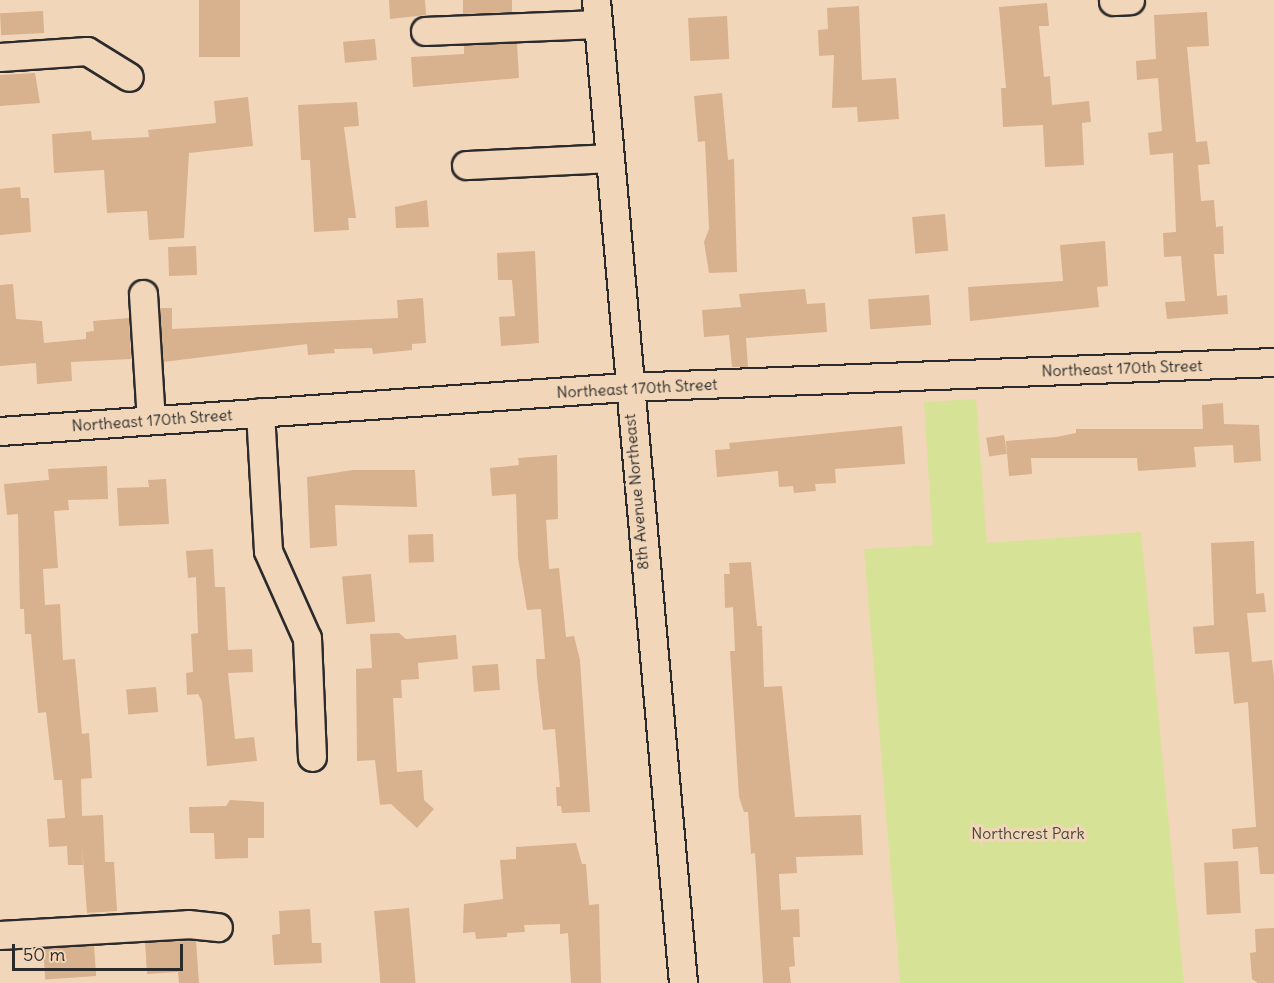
<!DOCTYPE html>
<html>
<head>
<meta charset="utf-8">
<style>
  body { margin:0 }
  #map { position:relative; width:1274px; height:983px; overflow:hidden; background:#f2d6b9; font-family:Delius,sans-serif }
  div>[style] { position:absolute }
  .green>* { inset:0; background:#d6e396 }
  .building>* { inset:0; background:#d8b18e; transform-origin:0 0 }
  .roads { filter:drop-shadow(2px 0 #2b2b2b) drop-shadow(-2px 0 #2b2b2b) drop-shadow(0 2px #2b2b2b) drop-shadow(0 -2px #2b2b2b) }
  .minor>* { height:27px; margin:-13.5px; padding:0 13.5px; transform-origin:13.5px; border-radius:13.5px; background:#f2d6b9 }
  span { translate:-50% -50%; white-space:nowrap; text-align:center; line-height:1.15; -webkit-text-stroke:6px #f2d6b9; paint-order:stroke }
  .street-label { font-size:16px; color:#2b2b2b }
  .park-label { font-size:16px; color:#45473b }
  .scale { position:absolute; left:12px; top:944px; width:171px; height:27px; box-sizing:border-box; border:3px solid #2b2b2b; border-top:0; padding-left:8px; font-size:18px; line-height:21px; white-space:nowrap; color:#2b2b2b; -webkit-text-stroke:4px #f2d6b9; paint-order:stroke }
</style>
</head>
<body>
<div id="map">
  <div class="green">
    <i style="clip-path:polygon(976px 399px,987px 543px,1141px 532px,1184px 983px,900px 983px,864px 549px,933px 545px,924px 402px)"></i>
  </div>
  <div class="building">
    <i style="left:199px;top:0;width:41px;height:57px"></i>
    <i style="clip-path:polygon(389px 0,425px 0,426px 15px,390px 19px)"></i>
    <i style="clip-path:polygon(463px 0,512px 0,512px 12px,463px 14px)"></i>
    <i style="clip-path:polygon(1047px 3px,1049px 26px,1039px 26px,1044px 77px,1050px 76px,1052px 105px,1089px 101px,1091px 122px,1082px 123px,1084px 165px,1045px 167px,1043px 125px,1003px 127px,1001px 88px,1006px 88px,999px 7px)"></i>
    <i style="clip-path:polygon(859px 6px,862px 80px,896px 78px,899px 119px,858px 122px,857px 107px,832px 108px,834px 55px,819px 56px,818px 30px,828px 29px,827px 8px)"></i>
    <i style="left:43px;top:11px;width:22px;height:43px;rotate:87deg"></i>
    <i style="clip-path:polygon(1207px 12px,1209px 46px,1187px 47px,1196px 142px,1207px 141px,1210px 164px,1198px 165px,1201px 201px,1214px 200px,1216px 227px,1223px 226px,1224px 254px,1214px 254px,1217px 296px,1227px 295px,1228px 314px,1167px 319px,1165px 302px,1185px 301px,1181px 256px,1164px 257px,1163px 233px,1176px 232px,1173px 153px,1150px 155px,1148px 133px,1162px 131px,1158px 78px,1137px 80px,1136px 61px,1156px 59px,1154px 15px)"></i>
    <i style="left:727px;top:16px;width:43px;height:39px;rotate:87deg"></i>
    <i style="left:375px;top:39px;width:21px;height:32px;rotate:85deg"></i>
    <i style="clip-path:polygon(517px 43px,519px 78px,413px 87px,411px 57px,464px 54px,464px 45px)"></i>
    <i style="clip-path:polygon(35px 73px,40px 103px,0 106px,0 75px)"></i>
    <i style="clip-path:polygon(722px 93px,728px 160px,734px 159px,737px 272px,709px 273px,704px 242px,709px 229px,705px 141px,698px 142px,694px 96px)"></i>
    <i style="clip-path:polygon(248px 97px,253px 146px,189px 153px,184px 238px,149px 240px,147px 211px,107px 213px,104px 170px,54px 173px,52px 134px,91px 131px,92px 140px,149px 137px,148px 130px,216px 123px,214px 101px)"></i>
    <i style="clip-path:polygon(357px 102px,359px 126px,344px 127px,356px 218px,348px 218px,349px 230px,314px 232px,310px 160px,301px 160px,298px 105px)"></i>
    <i style="clip-path:polygon(20px 187px,21px 198px,29px 198px,31px 232px,0 235px,0 189px)"></i>
    <i style="clip-path:polygon(427px 200px,429px 227px,396px 228px,395px 207px)"></i>
    <i style="left:945px;top:214px;width:37px;height:33px;rotate:85deg"></i>
    <i style="clip-path:polygon(1105px 241px,1108px 286px,1097px 287px,1099px 307px,970px 321px,968px 287px,1063px 281px,1060px 245px)"></i>
    <i style="left:196px;top:246px;width:29px;height:28px;rotate:88deg"></i>
    <i style="clip-path:polygon(535px 251px,539px 343px,501px 346px,499px 317px,515px 316px,512px 280px,498px 280px,497px 253px)"></i>
    <i style="clip-path:polygon(13px 284px,16px 319px,42px 321px,44px 343px,86px 339px,86px 332px,94px 331px,93px 321px,129px 318px,131px 359px,71px 362px,72px 381px,37px 384px,36px 363px,0 366px,0 285px)"></i>
    <i style="clip-path:polygon(805px 289px,807px 304px,825px 303px,827px 332px,746px 338px,748px 367px,732px 367px,729px 335px,704px 337px,702px 310px,741px 307px,739px 294px)"></i>
    <i style="left:929px;top:295px;width:30px;height:61px;rotate:86deg"></i>
    <i style="clip-path:polygon(423px 298px,426px 343px,412px 344px,412px 350px,373px 354px,372px 348px,334px 349px,335px 353px,308px 355px,307px 344px,163px 362px,160px 308px,172px 308px,172px 329px,398px 318px,397px 300px)"></i>
    <i style="clip-path:polygon(1223px 403px,1224px 424px,1259px 425px,1261px 461px,1234px 463px,1233px 445px,1194px 447px,1196px 467px,1138px 471px,1137px 458px,1031px 458px,1032px 474px,1009px 476px,1006px 441px,1056px 437px,1076px 433px,1076px 429px,1203px 429px,1202px 405px)"></i>
    <i style="clip-path:polygon(902px 426px,905px 464px,835px 469px,836px 483px,815px 484px,816px 491px,794px 493px,793px 486px,779px 487px,778px 471px,717px 477px,715px 450px,730px 449px,729px 443px)"></i>
    <i style="left:1004px;top:435px;width:19px;height:18px;rotate:81deg"></i>
    <i style="clip-path:polygon(557px 455px,558px 519px,546px 520px,549px 569px,559px 568px,566px 637px,574px 636px,580px 660px,590px 812px,562px 813px,561px 806px,557px 806px,556px 787px,560px 787px,555px 729px,543px 730px,537px 677px,536px 659px,545px 659px,541px 609px,527px 610px,518px 558px,516px 494px,492px 496px,490px 468px,519px 465px,518px 458px)"></i>
    <i style="clip-path:polygon(107px 466px,108px 499px,68px 500px,69px 510px,54px 511px,58px 568px,43px 569px,45px 605px,60px 604px,63px 660px,75px 659px,82px 734px,89px 733px,92px 778px,81px 779px,82px 816px,103px 815px,105px 862px,114px 862px,117px 911px,87px 913px,82px 845px,83px 865px,68px 865px,67px 846px,49px 847px,47px 819px,65px 818px,62px 780px,54px 780px,46px 712px,38px 713px,31px 634px,25px 634px,24px 609px,20px 609px,18px 514px,7px 515px,4px 484px,49px 480px,48px 469px)"></i>
    <i style="clip-path:polygon(353px 470px,415px 470px,417px 507px,335px 505px,337px 546px,310px 548px,307px 477px)"></i>
    <i style="clip-path:polygon(166px 479px,169px 524px,119px 526px,117px 488px,149px 487px,148px 480px)"></i>
    <i style="left:433px;top:534px;width:28px;height:25px;rotate:88deg"></i>
    <i style="clip-path:polygon(1254px 541px,1256px 594px,1264px 593px,1266px 612px,1247px 613px,1252px 662px,1272px 660px,1274px 678px,1274px 874px,1260px 874px,1258px 847px,1233px 849px,1232px 829px,1256px 827px,1248px 702px,1234px 704px,1229px 652px,1195px 654px,1193px 627px,1214px 625px,1211px 543px)"></i>
    <i style="clip-path:polygon(213px 549px,215px 587px,225px 587px,228px 650px,252px 649px,253px 672px,228px 673px,235px 739px,254px 737px,257px 761px,207px 766px,202px 701px,198px 694px,187px 695px,186px 673px,193px 672px,191px 634px,198px 633px,196px 577px,188px 578px,186px 551px)"></i>
    <i style="clip-path:polygon(751px 562px,757px 626px,762px 626px,764px 687px,782px 686px,795px 817px,861px 815px,863px 855px,796px 857px,797px 873px,779px 874px,781px 910px,799px 909px,800px 937px,793px 937px,795px 966px,789px 967px,791px 983px,763px 983px,755px 853px,751px 854px,748px 812px,744px 812px,739px 797px,730px 651px,735px 651px,733px 607px,725px 608px,724px 574px,730px 574px,729px 563px)"></i>
    <i style="left:371px;top:574px;width:48px;height:29px;rotate:85deg"></i>
    <i style="clip-path:polygon(399px 633px,406px 639px,456px 635px,458px 659px,418px 663px,419px 679px,401px 680px,402px 698px,393px 698px,397px 772px,422px 770px,424px 800px,434px 809px,417px 828px,391px 804px,380px 805px,375px 760px,357px 761px,356px 669px,372px 668px,370px 634px)"></i>
    <i style="left:498px;top:664px;width:26px;height:26px;rotate:86deg"></i>
    <i style="left:156px;top:687px;width:25px;height:30px;rotate:85deg"></i>
    <i style="clip-path:polygon(230px 800px,264px 802px,264px 838px,248px 838px,248px 858px,215px 859px,214px 833px,190px 833px,189px 807px,226px 806px)"></i>
    <i style="clip-path:polygon(576px 843px,582px 864px,586px 864px,589px 905px,599px 904px,601px 983px,571px 983px,568px 933px,560px 934px,560px 924px,524px 925px,525px 932px,507px 933px,507px 937px,476px 939px,475px 932px,463px 933px,464px 904px,503px 899px,500px 860px,516px 859px,516px 847px)"></i>
    <i style="left:1238px;top:861px;width:52px;height:34px;rotate:87deg"></i>
    <i style="left:409px;top:908px;width:75px;height:35px;rotate:85deg"></i>
    <i style="clip-path:polygon(310px 909px,312px 943px,321px 943px,322px 963px,274px 965px,272px 935px,280px 934px,279px 911px)"></i>
    <i style="clip-path:polygon(1274px 928px,1274px 983px,1258px 983px,1252px 979px,1250px 953px,1256px 952px,1255px 929px)"></i>
    <i style="clip-path:polygon(196px 941px,199px 983px,179px 983px,178px 972px,147px 974px,145px 942px)"></i>
    <i style="left:94px;top:945px;width:31px;height:51px;rotate:86deg"></i>
  </div>
  <div class="roads">
    <div class="minor">
      <i style="left:596px;top:0;width:987px;rotate:84.94deg"></i>
      <i style="left:1113px;top:1px;width:17px;rotate:-3deg"></i>
      <i style="left:425px;top:31px;width:172px;rotate:-2.3deg"></i>
      <i style="left:0;top:57px;width:87px;rotate:-3.9deg"></i>
      <i style="left:87px;top:51px;width:49px;rotate:31.8deg"></i>
      <i style="left:466px;top:165px;width:142px;rotate:-2.8deg"></i>
      <i style="left:143px;top:294px;width:126px;rotate:86.4deg"></i>
      <i style="left:260px;top:412px;width:139px;rotate:86.7deg"></i>
      <i style="left:268px;top:551px;width:95px;rotate:65.9deg"></i>
      <i style="left:307px;top:638px;width:119px;rotate:87.6deg"></i>
      <i style="left:0;top:431px;width:628px;rotate:-4.02deg"></i>
      <i style="left:626px;top:387px;width:648px;rotate:-2.21deg"></i>
      <i style="left:0;top:935px;width:188px;rotate:-3.3deg"></i>
      <i style="left:188px;top:924px;width:30px;rotate:6deg"></i>
    </div>
  </div>
  <div class="street-label">
    <span style="left:1122px;top:368px;rotate:-2deg">Northeast 170th Street</span>
    <span style="left:637px;top:388px;rotate:-3deg">Northeast 170th Street</span>
    <span style="left:152px;top:420px;rotate:-4deg">Northeast 170th Street</span>
    <span style="left:636px;top:492px;rotate:-95deg">8th Avenue Northeast</span>
  </div>
  <div class="park-label">
    <span style="left:1028px;top:833px">Northcrest Park</span>
  </div>
  <div class="scale">50 m</div>
</div>
</body>
</html>
